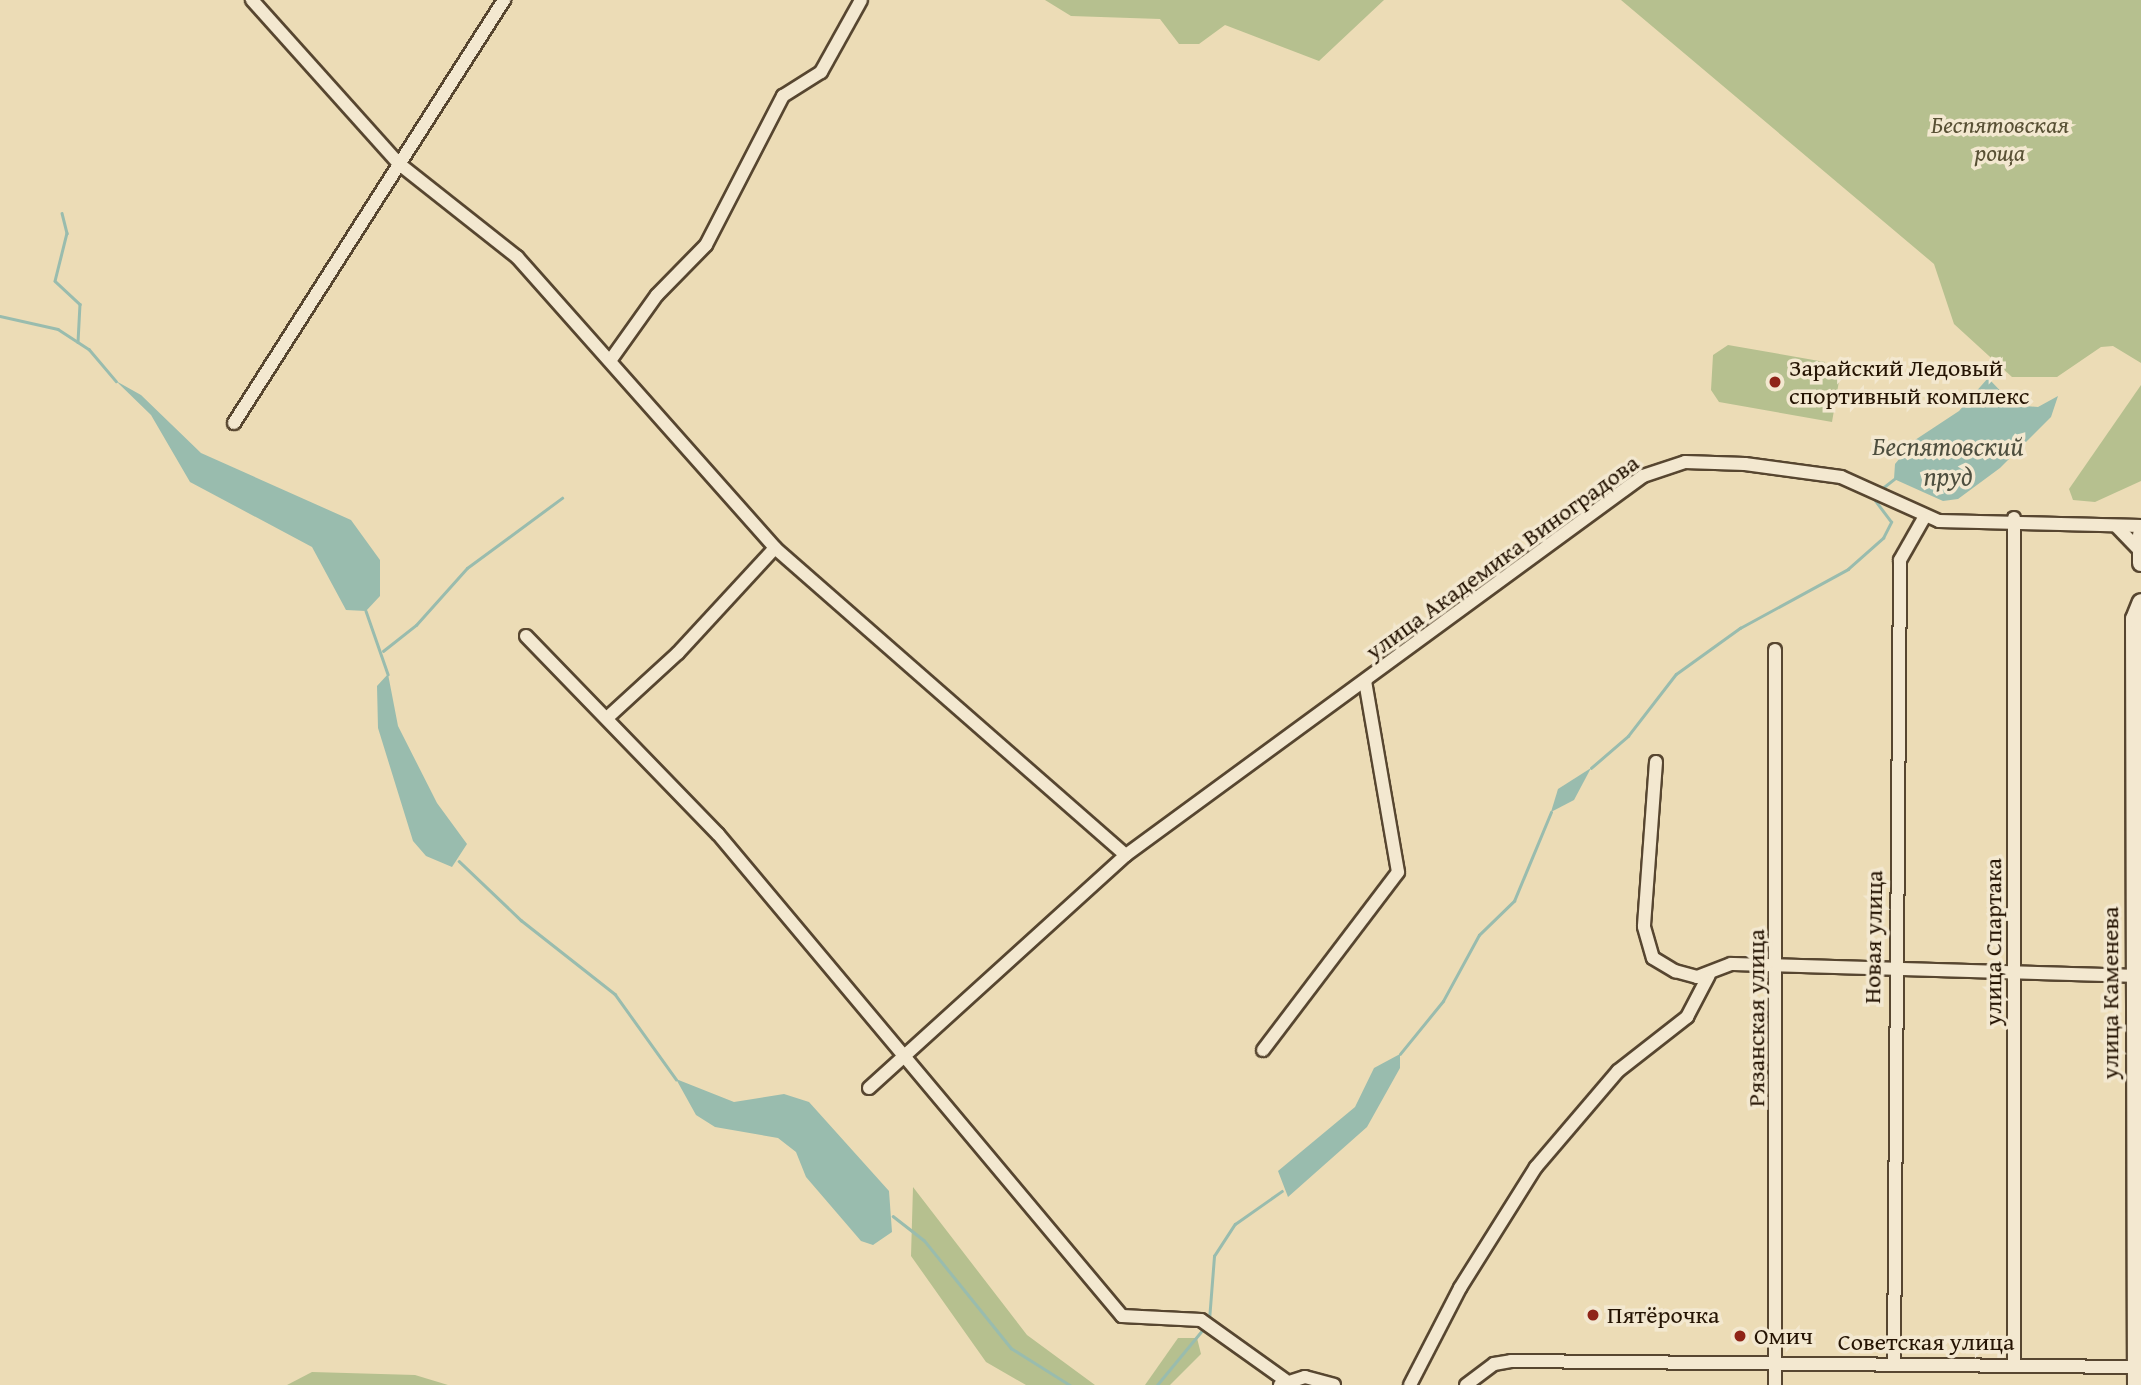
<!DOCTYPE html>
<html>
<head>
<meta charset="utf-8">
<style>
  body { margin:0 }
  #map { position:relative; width:2141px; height:1385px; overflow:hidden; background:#ecdcb6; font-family:"Gentium Book Plus",serif }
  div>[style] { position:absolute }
  .green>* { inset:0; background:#b6c08f }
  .water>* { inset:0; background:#99bcae }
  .stream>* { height:2.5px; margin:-1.25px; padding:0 1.25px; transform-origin:1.25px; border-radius:1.25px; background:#99bcae }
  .roads { filter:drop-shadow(2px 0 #574630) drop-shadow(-2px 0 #574630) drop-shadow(0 2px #574630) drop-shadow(0 -2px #574630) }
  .street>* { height:12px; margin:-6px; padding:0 6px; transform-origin:6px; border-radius:6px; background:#f3e8d0 }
  .secondary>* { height:16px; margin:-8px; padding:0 8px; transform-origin:8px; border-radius:8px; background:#f3e8d0 }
  .dots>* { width:19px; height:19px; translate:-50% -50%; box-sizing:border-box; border:4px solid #f3e8d0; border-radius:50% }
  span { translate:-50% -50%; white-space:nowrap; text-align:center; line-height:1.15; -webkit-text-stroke:7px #f3e8d0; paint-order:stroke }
  .park-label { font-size:24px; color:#585034; font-style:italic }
  .poi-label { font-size:24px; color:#251403 }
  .left { translate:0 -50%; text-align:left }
  .street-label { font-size:24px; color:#251403 }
  .water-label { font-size:26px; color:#4e4f3f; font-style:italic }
</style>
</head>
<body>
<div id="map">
  <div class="green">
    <i style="clip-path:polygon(1045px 0,1384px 0,1319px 61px,1225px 25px,1199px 44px,1179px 44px,1160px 19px,1071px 16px)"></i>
    <i style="clip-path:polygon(1621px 0,2141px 0,2141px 363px,2113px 346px,2101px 347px,2057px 377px,2012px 377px,1954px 324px,1934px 264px)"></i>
    <i style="clip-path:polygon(1728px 345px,1825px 362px,1823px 372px,1840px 375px,1832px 422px,1719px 402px,1711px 390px,1713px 355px)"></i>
    <i style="clip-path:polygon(2141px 385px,2141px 481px,2095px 502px,2073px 500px,2069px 489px)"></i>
    <i style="clip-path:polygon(913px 1187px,1027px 1335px,1095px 1385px,1026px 1385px,986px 1362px,911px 1256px)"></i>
    <i style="clip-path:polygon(1178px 1338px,1197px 1338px,1201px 1354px,1170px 1385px,1145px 1385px)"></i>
    <i style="clip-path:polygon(312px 1372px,415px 1375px,448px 1385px,287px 1385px)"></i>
  </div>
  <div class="water">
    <i style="clip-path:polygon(1988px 378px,2014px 405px,2038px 407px,2058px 396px,2051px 417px,2000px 468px,1958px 499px,1943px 501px,1894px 479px,1895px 464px,1915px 440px,1959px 411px)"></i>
    <i style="clip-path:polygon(116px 381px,141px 395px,201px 453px,351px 520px,380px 560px,380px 596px,366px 611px,346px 610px,312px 547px,190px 482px,151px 415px)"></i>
    <i style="clip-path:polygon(388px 674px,398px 726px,437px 803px,467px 844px,452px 867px,426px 856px,413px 841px,378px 728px,377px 686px)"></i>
    <i style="clip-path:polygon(1591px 768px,1574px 800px,1551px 812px,1558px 789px)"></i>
    <i style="clip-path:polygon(1400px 1054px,1400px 1068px,1367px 1127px,1288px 1197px,1278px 1171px,1355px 1107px,1374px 1068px)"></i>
    <i style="clip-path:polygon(676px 1079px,734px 1102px,784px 1094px,809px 1102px,889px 1191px,892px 1232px,873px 1245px,861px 1241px,806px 1177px,796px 1152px,778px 1138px,715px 1127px,696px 1115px)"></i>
  </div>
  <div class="stream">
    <i style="left:62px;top:213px;width:21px;rotate:76deg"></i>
    <i style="left:67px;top:233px;width:49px;rotate:104deg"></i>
    <i style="left:55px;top:281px;width:34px;rotate:43deg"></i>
    <i style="left:80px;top:304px;width:38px;rotate:93deg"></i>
    <i style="left:0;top:316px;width:59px;rotate:12.6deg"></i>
    <i style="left:58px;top:329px;width:37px;rotate:33deg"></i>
    <i style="left:89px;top:349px;width:42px;rotate:49.8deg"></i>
    <i style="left:1880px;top:490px;width:18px;rotate:-38deg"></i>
    <i style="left:366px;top:611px;width:67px;rotate:70.8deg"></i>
    <i style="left:383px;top:651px;width:42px;rotate:-38.2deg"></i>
    <i style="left:416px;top:625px;width:76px;rotate:-48.2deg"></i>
    <i style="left:467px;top:568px;width:118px;rotate:-36.4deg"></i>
    <i style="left:1591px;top:768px;width:49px;rotate:-40.9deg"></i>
    <i style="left:1628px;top:736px;width:78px;rotate:-52.3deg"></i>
    <i style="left:1676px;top:674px;width:79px;rotate:-35.7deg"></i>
    <i style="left:1740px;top:628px;width:123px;rotate:-28.6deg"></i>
    <i style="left:1848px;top:569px;width:47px;rotate:-41.5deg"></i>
    <i style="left:1883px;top:538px;width:18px;rotate:-63deg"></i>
    <i style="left:1891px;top:522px;width:31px;rotate:-127deg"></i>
    <i style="left:459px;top:861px;width:86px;rotate:43.6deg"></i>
    <i style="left:521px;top:920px;width:120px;rotate:38.2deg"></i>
    <i style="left:615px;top:994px;width:105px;rotate:54.3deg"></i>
    <i style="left:1400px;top:1054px;width:68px;rotate:-50.9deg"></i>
    <i style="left:1443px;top:1001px;width:75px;rotate:-61.4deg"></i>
    <i style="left:1479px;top:935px;width:49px;rotate:-44.2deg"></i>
    <i style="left:1514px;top:901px;width:96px;rotate:-67.4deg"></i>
    <i style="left:893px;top:1216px;width:39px;rotate:38deg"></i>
    <i style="left:924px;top:1240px;width:139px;rotate:51.1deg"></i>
    <i style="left:1011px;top:1348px;width:70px;rotate:32.1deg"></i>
    <i style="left:1209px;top:1320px;width:64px;rotate:-85.5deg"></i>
    <i style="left:1214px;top:1256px;width:38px;rotate:-57deg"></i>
    <i style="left:1235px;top:1224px;width:57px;rotate:-35.1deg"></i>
    <i style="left:1157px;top:1385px;width:74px;rotate:-50.5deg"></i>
  </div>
  <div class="roads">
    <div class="street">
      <i style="left:252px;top:0;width:219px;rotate:48.1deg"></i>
      <i style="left:398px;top:163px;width:152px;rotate:38.3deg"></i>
      <i style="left:517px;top:257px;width:389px;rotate:48.4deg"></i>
      <i style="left:775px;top:548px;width:466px;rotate:41.2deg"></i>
      <i style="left:612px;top:358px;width:77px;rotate:-54.5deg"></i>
      <i style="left:657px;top:295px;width:70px;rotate:-45.6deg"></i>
      <i style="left:706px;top:245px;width:168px;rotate:-62.7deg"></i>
      <i style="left:783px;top:96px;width:45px;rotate:-32.3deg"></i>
      <i style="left:821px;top:72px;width:82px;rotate:-60.9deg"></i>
      <i style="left:234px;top:423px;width:502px;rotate:-57.45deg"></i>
      <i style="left:2014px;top:518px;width:847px;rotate:90deg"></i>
      <i style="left:2117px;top:527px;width:30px;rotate:46deg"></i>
      <i style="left:526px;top:636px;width:276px;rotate:45.9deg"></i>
      <i style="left:718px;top:834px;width:629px;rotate:50.03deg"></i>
      <i style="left:1122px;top:1316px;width:79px;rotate:2.9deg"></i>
      <i style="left:1201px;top:1320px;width:103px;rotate:35.5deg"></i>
      <i style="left:1775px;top:650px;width:735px;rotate:90deg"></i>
      <i style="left:607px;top:718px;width:96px;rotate:-42.5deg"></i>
      <i style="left:678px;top:653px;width:143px;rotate:-47.3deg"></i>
      <i style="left:1656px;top:762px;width:165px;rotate:94.2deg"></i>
      <i style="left:1644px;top:927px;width:32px;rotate:74deg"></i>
      <i style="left:1653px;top:958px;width:26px;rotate:31deg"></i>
      <i style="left:1675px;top:971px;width:23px;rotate:15deg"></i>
      <i style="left:1697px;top:977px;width:36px;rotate:-21deg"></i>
      <i style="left:1731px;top:964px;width:402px;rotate:1.7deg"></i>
      <i style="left:1263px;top:1050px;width:223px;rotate:-52.8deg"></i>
      <i style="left:1398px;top:872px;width:194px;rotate:-99.8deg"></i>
      <i style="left:869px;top:1088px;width:347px;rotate:-42.2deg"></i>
      <i style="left:1126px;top:855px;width:641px;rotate:-36.24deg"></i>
      <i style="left:1643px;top:476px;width:44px;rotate:-18.4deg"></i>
      <i style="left:1685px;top:462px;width:60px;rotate:1.9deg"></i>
      <i style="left:1745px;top:464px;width:97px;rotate:7.7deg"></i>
      <i style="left:1841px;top:477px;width:107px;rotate:24.2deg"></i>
      <i style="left:1939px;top:521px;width:202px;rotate:1.4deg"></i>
      <i style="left:1894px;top:1363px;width:803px;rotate:-89.57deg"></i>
      <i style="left:1900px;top:560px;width:48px;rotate:-60.3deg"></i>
      <i style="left:1280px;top:1385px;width:26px;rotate:-18deg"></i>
      <i style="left:1305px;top:1377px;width:30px;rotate:15deg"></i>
      <i style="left:1410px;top:1385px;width:109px;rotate:-62.7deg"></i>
      <i style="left:1460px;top:1288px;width:143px;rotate:-57.9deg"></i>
      <i style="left:1536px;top:1167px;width:126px;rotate:-49.5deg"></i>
      <i style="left:1618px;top:1071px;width:88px;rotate:-38deg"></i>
      <i style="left:1687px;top:1017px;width:47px;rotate:-62.4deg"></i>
      <i style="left:1466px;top:1385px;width:35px;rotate:-37deg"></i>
      <i style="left:1494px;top:1364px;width:17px;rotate:-10deg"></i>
      <i style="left:1511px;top:1361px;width:625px;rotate:0.55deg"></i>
    </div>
    <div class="secondary">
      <i style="left:2141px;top:535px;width:28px;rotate:90deg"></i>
      <i style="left:2136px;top:1385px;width:766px;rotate:-90.15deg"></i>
      <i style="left:2134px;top:619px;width:18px;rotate:-68deg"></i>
    </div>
  </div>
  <div class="dots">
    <i style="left:1775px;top:382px;background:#8f2418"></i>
    <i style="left:1593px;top:1315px;background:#8f2418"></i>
    <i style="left:1740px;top:1336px;background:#8f2418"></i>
  </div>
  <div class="park-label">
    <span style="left:2000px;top:139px">Беспятовская<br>роща</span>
  </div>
  <div class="poi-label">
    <span class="left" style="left:1789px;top:382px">Зарайский Ледовый<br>спортивный комплекс</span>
    <span class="left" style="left:1607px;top:1315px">Пятёрочка</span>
    <span class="left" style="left:1754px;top:1336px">Омич</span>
  </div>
  <div class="street-label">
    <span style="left:1502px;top:557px;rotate:-36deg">улица Академика Виноградова</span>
    <span style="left:1873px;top:937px;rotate:-89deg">Новая улица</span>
    <span style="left:1993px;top:942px;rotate:-90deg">улица Спартака</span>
    <span style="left:2110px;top:993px;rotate:-90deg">улица Каменева</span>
    <span style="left:1756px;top:1018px;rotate:-90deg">Рязанская улица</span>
    <span style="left:1926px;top:1342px">Советская улица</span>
  </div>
  <div class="water-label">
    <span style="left:1948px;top:461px">Беспятовский<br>пруд</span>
  </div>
</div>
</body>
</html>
